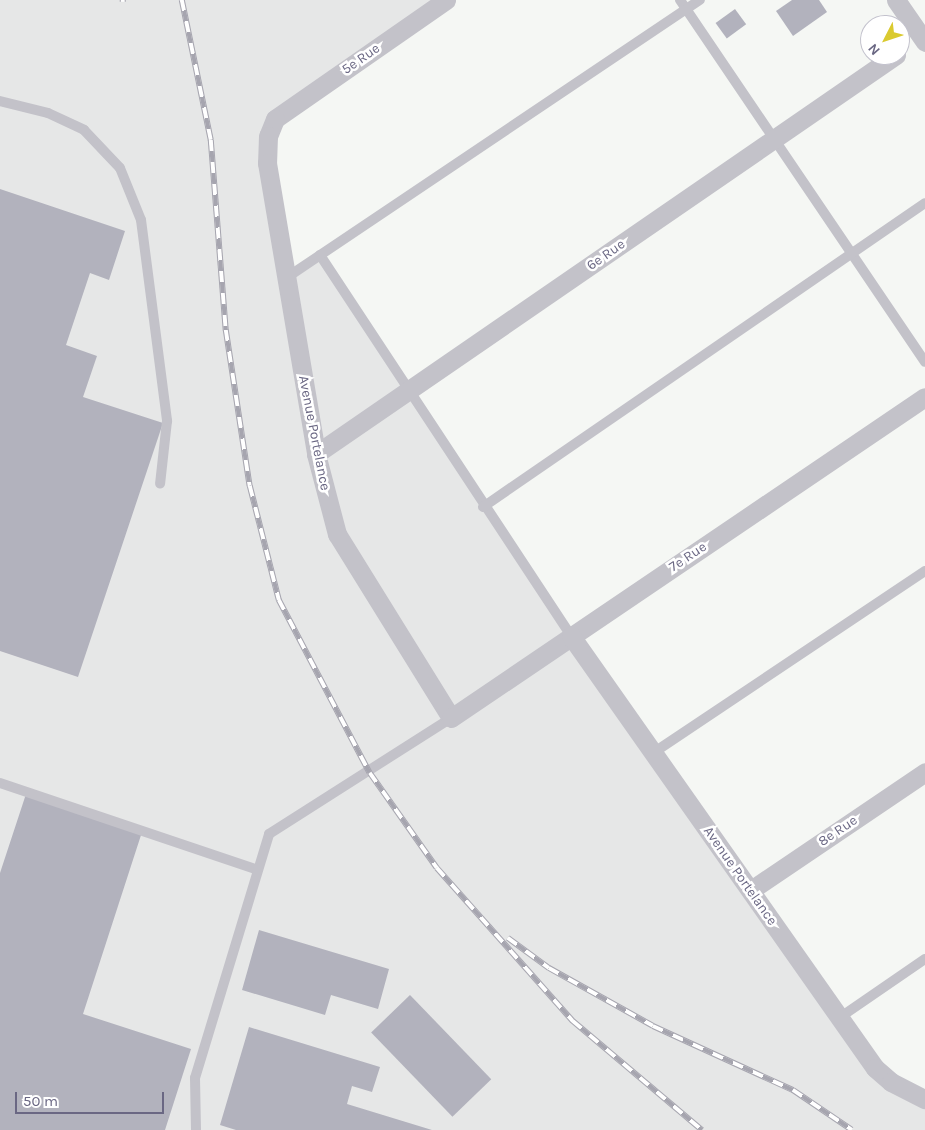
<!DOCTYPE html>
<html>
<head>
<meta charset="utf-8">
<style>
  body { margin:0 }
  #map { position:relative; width:925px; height:1130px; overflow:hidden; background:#f5f7f4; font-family:Karla,sans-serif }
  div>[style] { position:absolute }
  .built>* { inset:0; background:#e6e7e7 }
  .building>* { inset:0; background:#b2b2bd; transform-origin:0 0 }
  .service>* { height:10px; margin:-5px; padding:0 5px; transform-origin:5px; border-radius:5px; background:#c3c2c9 }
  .minor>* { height:19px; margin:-9.5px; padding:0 9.5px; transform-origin:9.5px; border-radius:9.5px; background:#c3c2c9 }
  .rail>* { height:5.5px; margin-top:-2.75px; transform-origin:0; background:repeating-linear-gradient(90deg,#fff 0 11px,#a6a5af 0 22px); box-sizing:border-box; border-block:1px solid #a6a5af }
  span { translate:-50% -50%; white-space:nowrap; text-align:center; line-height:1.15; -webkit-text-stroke:5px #fff; paint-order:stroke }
  .street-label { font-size:14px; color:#6a6783 }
  .north { position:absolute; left:860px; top:15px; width:50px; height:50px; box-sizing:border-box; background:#fff; border:1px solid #c3c2cd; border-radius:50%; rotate:229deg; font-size:14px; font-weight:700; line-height:20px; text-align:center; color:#6a6783 }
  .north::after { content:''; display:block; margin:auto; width:18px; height:22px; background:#daca30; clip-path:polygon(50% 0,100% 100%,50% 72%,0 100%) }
  .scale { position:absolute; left:15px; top:1092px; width:149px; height:22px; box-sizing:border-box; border:2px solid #6a6783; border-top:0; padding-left:6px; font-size:15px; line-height:18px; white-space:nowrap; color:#6a6783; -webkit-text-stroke:4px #fff; paint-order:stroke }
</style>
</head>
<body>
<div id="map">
  <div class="built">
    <i style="clip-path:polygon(0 0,446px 0,268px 136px,289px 276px,320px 255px,407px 392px,857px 1043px,925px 1099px,925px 1130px,0 1130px)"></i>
  </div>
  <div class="building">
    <i style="clip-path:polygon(792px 0,819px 0,827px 12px,793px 36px,776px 11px)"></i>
    <i style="left:735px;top:9px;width:19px;height:24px;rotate:54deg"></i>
    <i style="clip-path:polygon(0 189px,125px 231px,109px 280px,90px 273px,66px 345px,97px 356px,83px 397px,163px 423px,78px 677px,0 651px)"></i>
    <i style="clip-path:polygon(26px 794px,142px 832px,83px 1014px,191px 1049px,165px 1130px,0 1130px,0 873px)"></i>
    <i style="clip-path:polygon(259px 930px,389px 969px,378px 1009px,331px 995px,325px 1015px,242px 990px)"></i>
    <i style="left:410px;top:995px;width:117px;height:54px;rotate:46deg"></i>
    <i style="clip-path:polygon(249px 1027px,380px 1067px,372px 1092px,352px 1086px,347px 1104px,432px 1130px,236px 1130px,220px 1125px)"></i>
  </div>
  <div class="service">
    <i style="left:680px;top:0;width:437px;rotate:55.9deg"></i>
    <i style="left:0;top:101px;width:49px;rotate:14deg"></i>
    <i style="left:48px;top:113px;width:40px;rotate:25deg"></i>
    <i style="left:84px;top:130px;width:52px;rotate:46.5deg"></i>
    <i style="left:120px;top:168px;width:56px;rotate:68deg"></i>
    <i style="left:141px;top:220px;width:203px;rotate:82.6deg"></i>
    <i style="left:167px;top:421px;width:63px;rotate:96.3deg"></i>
    <i style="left:320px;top:255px;width:456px;rotate:56.6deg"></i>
    <i style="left:289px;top:276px;width:495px;rotate:-33.9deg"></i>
    <i style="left:483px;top:507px;width:536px;rotate:-34.52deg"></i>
    <i style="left:653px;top:753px;width:327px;rotate:-33.8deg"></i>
    <i style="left:0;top:783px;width:272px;rotate:18.6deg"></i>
    <i style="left:839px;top:1018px;width:104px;rotate:-34.5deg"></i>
    <i style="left:196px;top:1130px;width:52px;rotate:-91.1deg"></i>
    <i style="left:195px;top:1078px;width:255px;rotate:-73.1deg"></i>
    <i style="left:269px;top:834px;width:216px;rotate:-32.5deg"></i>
  </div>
  <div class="minor">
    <i style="left:446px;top:0;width:208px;rotate:145.2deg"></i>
    <i style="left:275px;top:119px;width:18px;rotate:112deg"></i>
    <i style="left:268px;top:136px;width:27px;rotate:92deg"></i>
    <i style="left:267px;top:163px;width:295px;rotate:80.4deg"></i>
    <i style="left:316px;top:454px;width:83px;rotate:75.3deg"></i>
    <i style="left:337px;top:534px;width:216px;rotate:58.2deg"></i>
    <i style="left:451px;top:718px;width:572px;rotate:-34.11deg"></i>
    <i style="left:896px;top:0;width:51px;rotate:55.4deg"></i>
    <i style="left:316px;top:454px;width:704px;rotate:-34.53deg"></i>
    <i style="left:571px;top:636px;width:528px;rotate:54.87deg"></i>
    <i style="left:875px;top:1068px;width:21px;rotate:41deg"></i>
    <i style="left:891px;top:1082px;width:38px;rotate:27deg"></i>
    <i style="left:751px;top:890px;width:210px;rotate:-34.1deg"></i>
  </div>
  <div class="rail">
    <i style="left:123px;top:0;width:2px;rotate:90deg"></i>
    <i style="left:182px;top:0;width:143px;rotate:78.3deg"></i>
    <i style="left:211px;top:140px;width:191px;rotate:85.5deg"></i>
    <i style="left:226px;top:330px;width:158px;rotate:81.3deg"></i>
    <i style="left:250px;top:486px;width:118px;rotate:75.7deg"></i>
    <i style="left:279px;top:600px;width:195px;rotate:62.3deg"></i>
    <i style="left:370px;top:773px;width:116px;rotate:54.8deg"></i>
    <i style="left:437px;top:868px;width:205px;rotate:48.4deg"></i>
    <i style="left:573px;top:1021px;width:169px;rotate:40.2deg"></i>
    <i style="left:508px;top:938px;width:51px;rotate:36.2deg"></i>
    <i style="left:549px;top:968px;width:119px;rotate:29.1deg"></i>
    <i style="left:653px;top:1026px;width:154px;rotate:24.6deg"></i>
    <i style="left:793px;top:1090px;width:71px;rotate:34.1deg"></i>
  </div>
  <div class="street-label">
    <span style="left:361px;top:59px;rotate:-35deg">5e Rue</span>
    <span style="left:606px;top:255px;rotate:-35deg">6e Rue</span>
    <span style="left:314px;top:433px;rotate:79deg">Avenue Portelance</span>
    <span style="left:688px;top:557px;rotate:-34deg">7e Rue</span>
    <span style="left:838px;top:831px;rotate:-34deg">8e Rue</span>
    <span style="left:740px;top:876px;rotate:55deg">Avenue Portelance</span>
  </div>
  <div class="north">N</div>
  <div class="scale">50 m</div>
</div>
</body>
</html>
